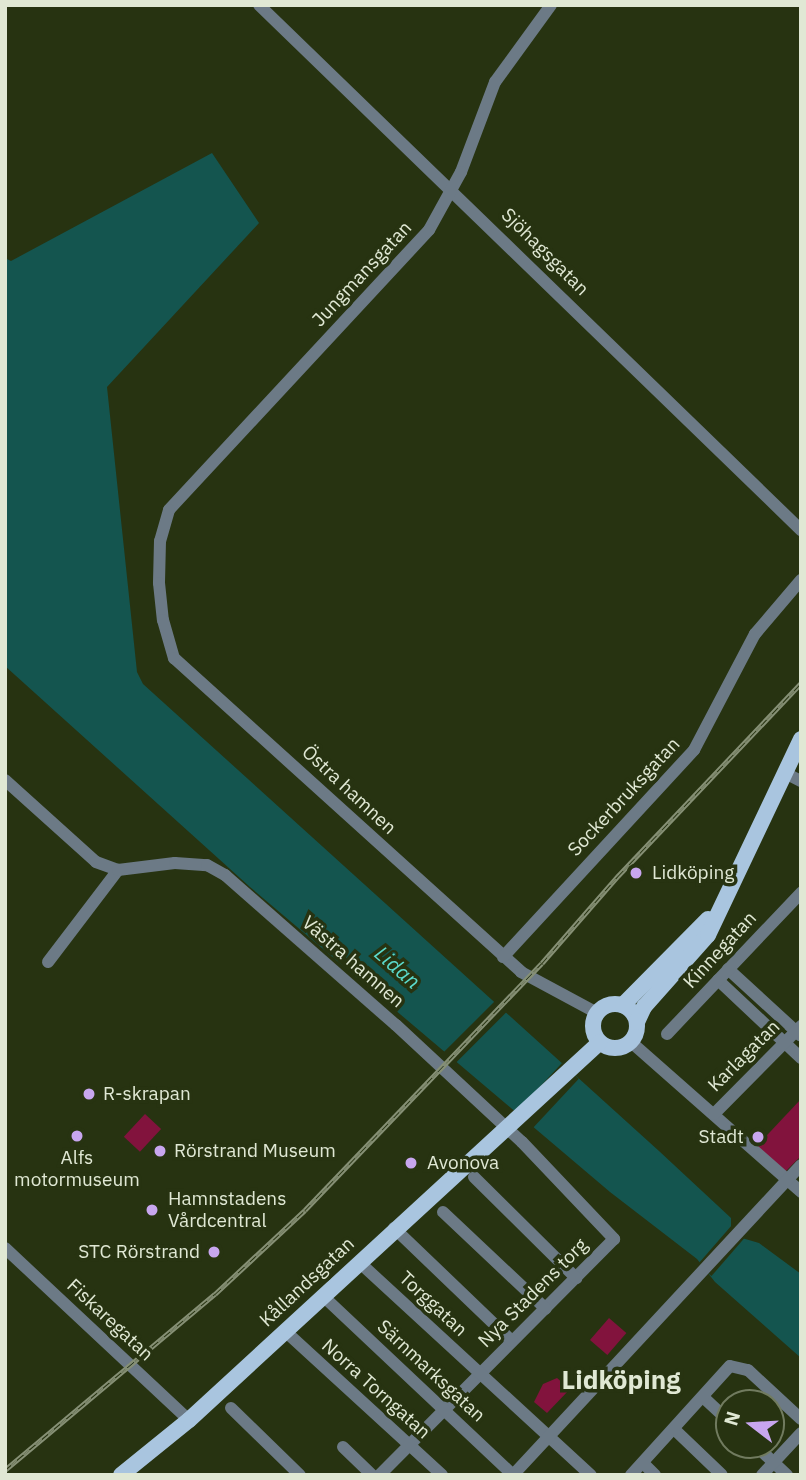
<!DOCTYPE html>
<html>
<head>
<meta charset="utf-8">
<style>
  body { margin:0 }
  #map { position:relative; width:806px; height:1480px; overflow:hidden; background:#273311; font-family:"IBM Plex Sans",sans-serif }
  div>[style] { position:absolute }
  .green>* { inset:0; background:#82133d; transform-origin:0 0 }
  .water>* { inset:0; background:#14554f }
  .pier>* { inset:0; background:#273311; transform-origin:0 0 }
  .minor>* { height:12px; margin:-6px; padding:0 6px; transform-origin:6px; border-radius:6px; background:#6c7a86 }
  .major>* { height:16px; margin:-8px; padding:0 8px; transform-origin:8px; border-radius:8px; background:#a9c5df }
  .major>.ring { margin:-8px; padding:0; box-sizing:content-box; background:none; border:16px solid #a9c5df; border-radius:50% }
  .rail>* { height:5px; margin-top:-2.5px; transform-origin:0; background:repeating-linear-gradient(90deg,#273311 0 8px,#869075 0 16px); box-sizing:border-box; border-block:2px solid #869075 }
  .dots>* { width:19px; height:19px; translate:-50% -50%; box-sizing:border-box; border:4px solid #273311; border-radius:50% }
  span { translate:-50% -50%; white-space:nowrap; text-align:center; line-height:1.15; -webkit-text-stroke:7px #273311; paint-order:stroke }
  .street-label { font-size:19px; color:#e0e8d4 }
  .poi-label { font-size:19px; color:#e0e8d4 }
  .left { translate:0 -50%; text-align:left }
  .right { translate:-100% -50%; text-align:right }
  .water-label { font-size:21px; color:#5bdacc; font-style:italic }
  .district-label { font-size:26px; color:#e0e8d4; font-weight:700 }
  .frame { position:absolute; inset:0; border:7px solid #e0e8d4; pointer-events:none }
  .north { position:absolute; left:715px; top:1389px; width:70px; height:70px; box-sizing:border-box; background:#273311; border:2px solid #717b5f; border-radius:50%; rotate:287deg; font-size:19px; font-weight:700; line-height:28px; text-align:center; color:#e0e8d4 }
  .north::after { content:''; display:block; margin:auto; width:24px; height:32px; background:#c8a6ef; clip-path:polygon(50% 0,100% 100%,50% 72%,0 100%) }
</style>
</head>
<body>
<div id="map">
  <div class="green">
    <i style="clip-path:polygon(801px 1099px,801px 1156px,783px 1174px,755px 1148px)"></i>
    <i style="left:145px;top:1114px;width:22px;height:31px;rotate:43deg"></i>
    <i style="left:609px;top:1318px;width:23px;height:29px;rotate:41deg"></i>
    <i style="clip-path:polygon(557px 1378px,570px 1389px,547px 1413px,534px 1402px,543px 1384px)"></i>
  </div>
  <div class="water">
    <i style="clip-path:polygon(212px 153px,259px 223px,107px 387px,137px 672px,143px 684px,659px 1151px,731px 1218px,731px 1226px,742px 1238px,759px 1243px,801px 1274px,801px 1358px,715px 1282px,697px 1259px,610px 1192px,250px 887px,5px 666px,5px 258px,11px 261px)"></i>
  </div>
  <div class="pier">
    <i style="left:497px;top:999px;width:16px;height:79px;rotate:45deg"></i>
    <i style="left:562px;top:1063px;width:23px;height:69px;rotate:43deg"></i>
    <i style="left:732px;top:1225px;width:18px;height:52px;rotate:41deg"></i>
  </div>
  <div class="minor">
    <i style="left:259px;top:5px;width:755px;rotate:44.09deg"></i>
    <i style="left:551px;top:5px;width:95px;rotate:126deg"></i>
    <i style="left:495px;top:82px;width:96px;rotate:110.7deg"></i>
    <i style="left:461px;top:172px;width:66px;rotate:118.9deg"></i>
    <i style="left:429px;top:230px;width:382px;rotate:132.9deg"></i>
    <i style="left:169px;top:510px;width:32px;rotate:106deg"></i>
    <i style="left:160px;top:541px;width:42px;rotate:91.4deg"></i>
    <i style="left:159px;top:583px;width:37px;rotate:84deg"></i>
    <i style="left:163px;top:620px;width:40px;rotate:74deg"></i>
    <i style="left:174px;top:658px;width:468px;rotate:42.1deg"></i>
    <i style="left:521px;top:972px;width:86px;rotate:28.3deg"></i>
    <i style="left:785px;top:773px;width:18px;rotate:27deg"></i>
    <i style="left:5px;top:780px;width:122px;rotate:42deg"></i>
    <i style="left:96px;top:862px;width:23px;rotate:20deg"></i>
    <i style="left:503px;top:957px;width:282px;rotate:-47.3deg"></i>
    <i style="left:694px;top:750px;width:131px;rotate:-62.3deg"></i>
    <i style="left:755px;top:634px;width:71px;rotate:-49.6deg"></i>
    <i style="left:48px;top:962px;width:116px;rotate:-52.7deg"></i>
    <i style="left:118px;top:870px;width:57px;rotate:-7deg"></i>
    <i style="left:175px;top:863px;width:32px;rotate:4deg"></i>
    <i style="left:207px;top:865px;width:21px;rotate:29deg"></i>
    <i style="left:225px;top:875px;width:227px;rotate:41.3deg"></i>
    <i style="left:396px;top:1025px;width:172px;rotate:42.9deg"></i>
    <i style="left:522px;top:1142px;width:134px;rotate:46.5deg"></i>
    <i style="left:614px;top:1239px;width:332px;rotate:134.8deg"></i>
    <i style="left:728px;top:969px;width:98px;rotate:42.5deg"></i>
    <i style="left:718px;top:980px;width:114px;rotate:43.2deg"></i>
    <i style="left:667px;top:1034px;width:195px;rotate:-46.5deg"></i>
    <i style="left:631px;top:1042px;width:227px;rotate:41.4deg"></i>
    <i style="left:714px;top:1114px;width:124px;rotate:-45.3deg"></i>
    <i style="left:474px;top:1177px;width:144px;rotate:44.7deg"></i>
    <i style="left:443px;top:1212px;width:141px;rotate:43.3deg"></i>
    <i style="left:394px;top:1228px;width:163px;rotate:43.8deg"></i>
    <i style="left:5px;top:1248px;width:252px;rotate:43.1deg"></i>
    <i style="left:359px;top:1262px;width:315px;rotate:42.6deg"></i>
    <i style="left:323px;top:1296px;width:261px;rotate:43.3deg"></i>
    <i style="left:285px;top:1331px;width:213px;rotate:42.5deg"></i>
    <i style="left:703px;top:1397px;width:35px;rotate:43deg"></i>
    <i style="left:231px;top:1408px;width:96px;rotate:44.2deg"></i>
    <i style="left:674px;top:1429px;width:66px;rotate:43.8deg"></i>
    <i style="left:755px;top:1445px;width:44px;rotate:43.2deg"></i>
    <i style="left:343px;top:1447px;width:40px;rotate:44deg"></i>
    <i style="left:643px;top:1463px;width:17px;rotate:45deg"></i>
    <i style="left:513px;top:1475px;width:423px;rotate:-47.1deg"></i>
    <i style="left:631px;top:1475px;width:147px;rotate:-47.8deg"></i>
    <i style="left:730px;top:1366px;width:18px;rotate:13deg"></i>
    <i style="left:748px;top:1370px;width:72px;rotate:42.8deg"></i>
    <i style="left:762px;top:1475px;width:57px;rotate:-47.1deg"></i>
  </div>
  <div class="major">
    <i class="ring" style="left:593px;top:1004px;width:28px;height:28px"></i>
    <i style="left:623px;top:1005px;width:121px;rotate:-45.3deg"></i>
    <i style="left:637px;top:1022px;width:17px;rotate:-65deg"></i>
    <i style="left:644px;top:1007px;width:96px;rotate:-48.4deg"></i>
    <i style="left:708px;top:935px;width:217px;rotate:-64.6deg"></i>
    <i style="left:121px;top:1475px;width:87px;rotate:-39deg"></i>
    <i style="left:189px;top:1420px;width:558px;rotate:-42.6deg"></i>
  </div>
  <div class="rail">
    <i style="left:5px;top:1470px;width:274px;rotate:-40deg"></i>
    <i style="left:215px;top:1294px;width:123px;rotate:-43deg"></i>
    <i style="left:305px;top:1210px;width:342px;rotate:-46.2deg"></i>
    <i style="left:542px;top:963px;width:116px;rotate:-48.9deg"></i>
    <i style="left:618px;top:876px;width:266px;rotate:-46.5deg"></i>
  </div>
  <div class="dots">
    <i style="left:636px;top:873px;background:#c8a6ef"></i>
    <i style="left:89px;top:1094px;background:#c8a6ef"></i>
    <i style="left:77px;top:1136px;background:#c8a6ef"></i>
    <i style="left:758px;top:1137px;background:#c8a6ef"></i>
    <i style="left:160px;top:1151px;background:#c8a6ef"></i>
    <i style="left:411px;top:1163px;background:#c8a6ef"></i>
    <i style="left:152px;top:1210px;background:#c8a6ef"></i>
    <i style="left:214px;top:1252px;background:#c8a6ef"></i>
  </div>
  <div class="street-label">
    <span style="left:545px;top:252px;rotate:45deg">Sjöhagsgatan</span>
    <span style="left:362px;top:274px;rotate:-47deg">Jungmansgatan</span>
    <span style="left:349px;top:790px;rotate:43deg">Östra hamnen</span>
    <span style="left:624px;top:797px;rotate:-47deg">Sockerbruksgatan</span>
    <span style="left:720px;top:950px;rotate:-47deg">Kinnegatan</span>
    <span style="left:353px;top:962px;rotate:41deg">Västra hamnen</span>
    <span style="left:744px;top:1056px;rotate:-45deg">Karlagatan</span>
    <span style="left:307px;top:1282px;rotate:-43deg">Kållandsgatan</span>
    <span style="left:533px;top:1293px;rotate:-45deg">Nya Stadens torg</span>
    <span style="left:433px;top:1304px;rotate:43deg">Torggatan</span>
    <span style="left:110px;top:1320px;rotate:43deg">Fiskaregatan</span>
    <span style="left:431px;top:1371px;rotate:43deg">Särnmarksgatan</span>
    <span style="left:376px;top:1389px;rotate:42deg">Norra Torngatan</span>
  </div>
  <div class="poi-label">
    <span class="left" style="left:652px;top:873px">Lidköping</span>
    <span class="left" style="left:103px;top:1094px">R-skrapan</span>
    <span class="right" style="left:744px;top:1137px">Stadt</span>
    <span class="left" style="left:174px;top:1151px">Rörstrand Museum</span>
    <span style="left:77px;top:1169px">Alfs<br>motormuseum</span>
    <span class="left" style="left:427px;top:1163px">Avonova</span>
    <span class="left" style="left:168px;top:1210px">Hamnstadens<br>Vårdcentral</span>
    <span class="right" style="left:200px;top:1252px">STC Rörstrand</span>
  </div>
  <div class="water-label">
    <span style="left:398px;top:967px;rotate:41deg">Lidan</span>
  </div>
  <div class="district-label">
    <span style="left:621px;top:1380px">Lidköping</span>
  </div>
  <div class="frame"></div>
  <div class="north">N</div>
</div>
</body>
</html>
